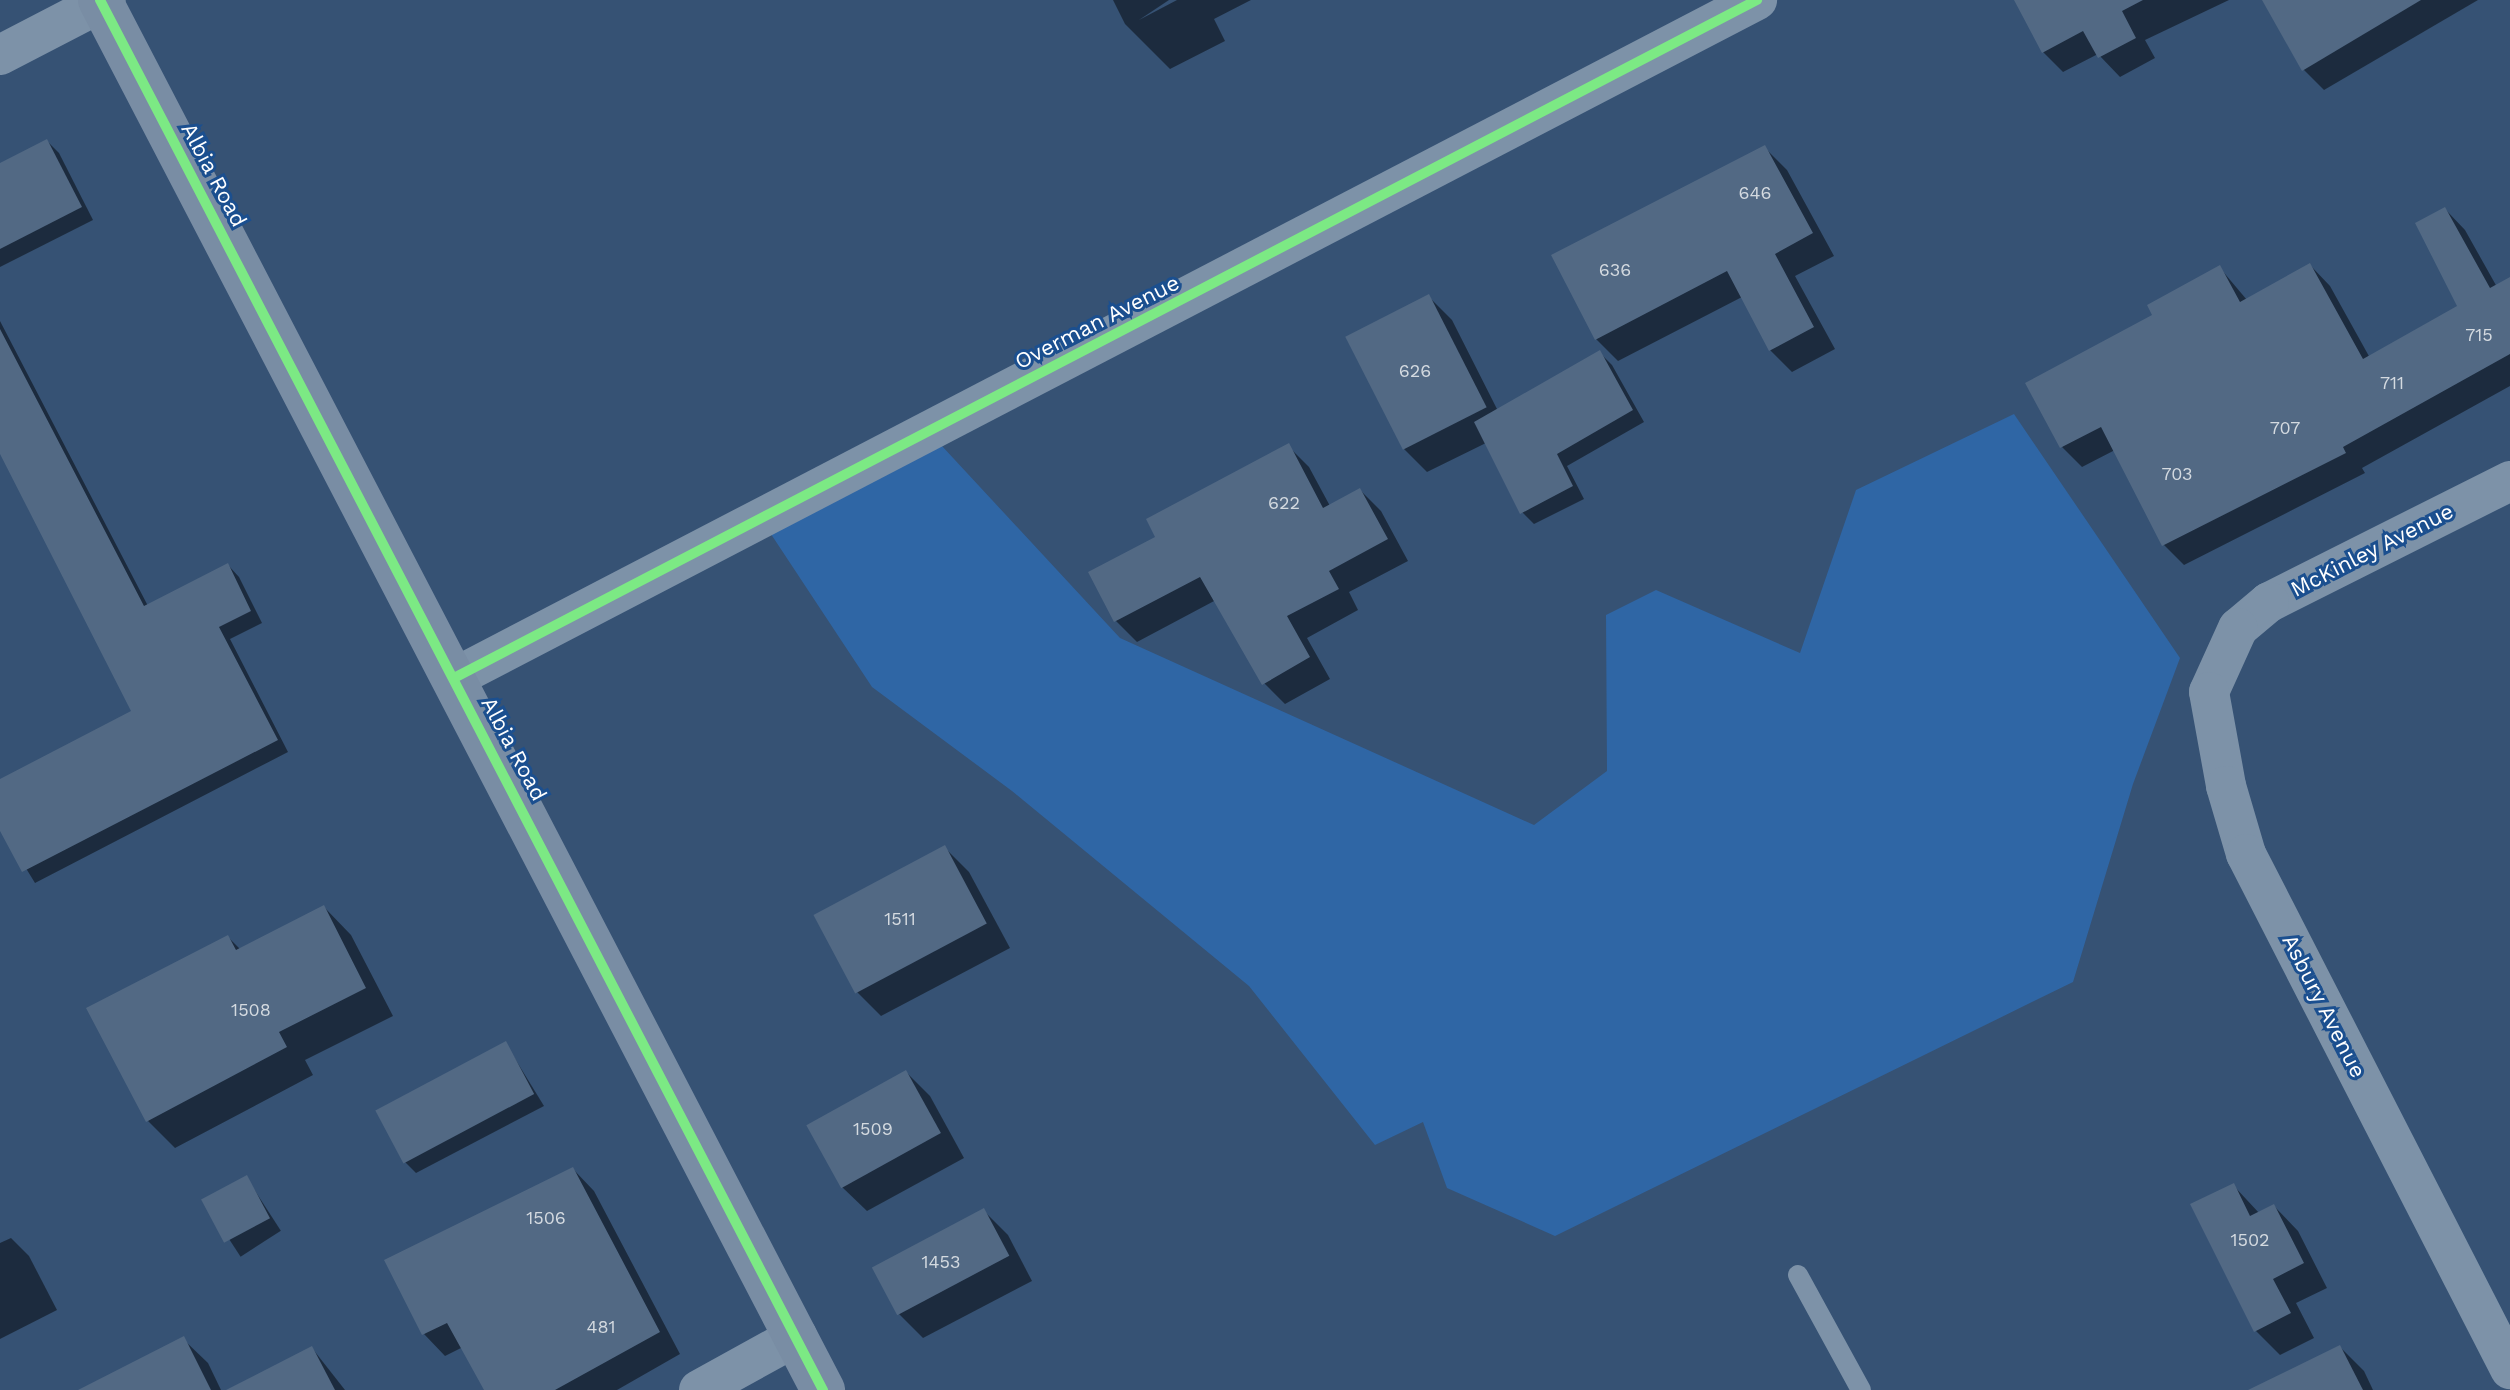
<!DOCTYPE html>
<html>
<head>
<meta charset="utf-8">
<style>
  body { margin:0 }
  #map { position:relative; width:2510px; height:1390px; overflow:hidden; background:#365274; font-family:"Work Sans",sans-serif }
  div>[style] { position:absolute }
  .green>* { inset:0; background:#2f66a5 }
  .shadow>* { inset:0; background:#0007; transform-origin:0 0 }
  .building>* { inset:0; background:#526984; transform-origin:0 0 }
  .lane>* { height:20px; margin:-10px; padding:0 10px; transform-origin:10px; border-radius:10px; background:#7d92a8 }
  .street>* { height:40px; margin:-20px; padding:0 20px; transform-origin:20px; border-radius:20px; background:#7d92a8 }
  .secondary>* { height:44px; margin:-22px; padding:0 22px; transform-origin:22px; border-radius:22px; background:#798da4 }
  .cycleway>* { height:10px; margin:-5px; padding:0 5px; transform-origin:5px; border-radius:5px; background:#7ce984 }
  span { translate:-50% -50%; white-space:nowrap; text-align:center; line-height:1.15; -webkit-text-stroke:6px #1b4f8f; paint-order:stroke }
  .number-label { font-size:18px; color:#d4dae0 }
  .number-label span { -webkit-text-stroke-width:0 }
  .street-label { font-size:22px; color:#fff }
</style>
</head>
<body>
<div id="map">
  <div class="green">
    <i style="clip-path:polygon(2014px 414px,2180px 658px,2133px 784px,2073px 982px,1555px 1236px,1447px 1188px,1423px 1122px,1375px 1145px,1249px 986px,1012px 791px,872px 687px,761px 519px,929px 432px,1120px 638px,1534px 825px,1607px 771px,1606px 615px,1656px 590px,1800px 653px,1856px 490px)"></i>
  </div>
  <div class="shadow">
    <i style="clip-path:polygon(1113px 0,1169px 0,1139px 20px,1177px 0,1251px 0,1214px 19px,1225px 41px,1170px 69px,1125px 24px)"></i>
    <i style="clip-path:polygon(2016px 0,2229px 0,2145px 40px,2155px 58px,2120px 77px,2098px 54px,2063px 72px,2043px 52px)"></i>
    <i style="clip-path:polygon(2264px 0,2478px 0,2324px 90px,2304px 70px)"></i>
    <i style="clip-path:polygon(47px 141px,59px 153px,93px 220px,0 267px,0 165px)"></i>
    <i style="clip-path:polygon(1765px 148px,1787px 170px,1834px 256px,1795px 276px,1835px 349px,1792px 372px,1770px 350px,1742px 297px,1618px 361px,1596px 339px)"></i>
    <i style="clip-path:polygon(2445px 209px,2465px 230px,2497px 287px,2510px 280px,2510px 386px,2362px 468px,2365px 473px,2184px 565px,2164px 545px,2115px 450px,2082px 467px,2062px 447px,2155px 316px,2220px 268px,2247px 300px,2310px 265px,2330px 286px,2370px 358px,2459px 306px)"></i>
    <i style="clip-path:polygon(1428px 296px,1452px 320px,1498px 411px,1600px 353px,1612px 365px,1644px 422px,1567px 466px,1584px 499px,1534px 524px,1522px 512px,1486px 443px,1427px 472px,1403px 448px)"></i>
    <i style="clip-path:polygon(0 321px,148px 606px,228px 565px,239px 577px,262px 623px,230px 639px,288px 752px,35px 883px,0 826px,0 782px,134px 712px,0 450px)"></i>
    <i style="clip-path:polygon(1288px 446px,1309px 467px,1330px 506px,1360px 490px,1381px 511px,1408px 561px,1349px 592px,1358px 610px,1307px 638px,1330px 679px,1285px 704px,1264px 683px,1216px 600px,1137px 642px,1116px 621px,1090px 573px,1158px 538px)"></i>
    <i style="clip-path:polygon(945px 848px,969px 872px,1010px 948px,881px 1016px,857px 992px,816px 917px)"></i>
    <i style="clip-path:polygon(324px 907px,351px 935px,393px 1016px,305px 1060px,313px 1075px,175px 1148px,148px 1121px,228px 937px,241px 950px)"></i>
    <i style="clip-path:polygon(506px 1044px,544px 1106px,416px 1173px,404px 1161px)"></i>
    <i style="clip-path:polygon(906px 1072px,930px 1096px,964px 1158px,867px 1211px,842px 1187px)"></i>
    <i style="clip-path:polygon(573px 1169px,594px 1191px,680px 1354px,617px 1390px,487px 1390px,463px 1347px,445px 1356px,424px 1334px)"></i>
    <i style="left:246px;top:1177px;width:64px;height:48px;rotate:57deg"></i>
    <i style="clip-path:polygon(2233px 1185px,2260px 1214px,2274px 1206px,2298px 1231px,2327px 1288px,2296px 1303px,2314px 1338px,2280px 1355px,2256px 1331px)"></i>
    <i style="clip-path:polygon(984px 1211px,1008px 1235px,1032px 1281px,923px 1338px,899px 1314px,874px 1268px)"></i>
    <i style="clip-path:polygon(11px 1238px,29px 1256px,57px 1310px,0 1339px,0 1243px)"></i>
    <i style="clip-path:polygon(183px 1339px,208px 1363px,221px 1390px,136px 1390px)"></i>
    <i style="clip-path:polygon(2340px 1347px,2364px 1371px,2373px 1390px,2302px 1390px)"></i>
    <i style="clip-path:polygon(312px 1348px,345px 1390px,231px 1390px)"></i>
  </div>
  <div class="building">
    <i style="clip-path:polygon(2014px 0,2143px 0,2122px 11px,2136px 38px,2098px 58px,2083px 31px,2042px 53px)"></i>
    <i style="clip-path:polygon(2262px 0,2421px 0,2302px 71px)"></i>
    <i style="clip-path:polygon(47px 139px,82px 207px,0 249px,0 163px)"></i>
    <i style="clip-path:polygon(1765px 145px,1813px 233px,1775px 254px,1814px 327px,1769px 351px,1727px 271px,1595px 340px,1551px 255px)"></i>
    <i style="clip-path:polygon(2445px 207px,2490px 288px,2510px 277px,2510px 354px,2343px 447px,2346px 453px,2162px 546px,2101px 427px,2060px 448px,2025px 383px,2152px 315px,2147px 305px,2220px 265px,2240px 302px,2310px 263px,2363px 359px,2457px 306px,2415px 223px)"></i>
    <i style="left:1429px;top:294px;width:127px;height:94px;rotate:63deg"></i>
    <i style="clip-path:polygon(0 329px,144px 606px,228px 563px,251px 611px,219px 627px,278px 740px,22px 872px,0 831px,0 779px,131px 711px,0 454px)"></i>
    <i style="clip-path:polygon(1600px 350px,1633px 410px,1557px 454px,1573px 486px,1520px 514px,1474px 422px)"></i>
    <i style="clip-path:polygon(1289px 443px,1323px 508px,1360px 488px,1388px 539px,1329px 571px,1339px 589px,1287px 616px,1310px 657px,1262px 685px,1200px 577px,1114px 622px,1088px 572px,1155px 537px,1146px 519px)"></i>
    <i style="left:945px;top:845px;width:89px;height:149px;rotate:62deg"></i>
    <i style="clip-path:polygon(324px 905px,366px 988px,279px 1032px,287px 1047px,146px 1122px,86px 1008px,228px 935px,236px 950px)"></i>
    <i style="left:506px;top:1041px;width:60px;height:148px;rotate:62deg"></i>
    <i style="left:906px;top:1070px;width:72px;height:114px;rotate:61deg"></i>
    <i style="clip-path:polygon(573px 1167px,660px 1332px,555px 1390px,484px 1390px,447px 1323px,422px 1335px,384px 1260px)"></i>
    <i style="left:247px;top:1175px;width:49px;height:52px;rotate:62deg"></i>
    <i style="clip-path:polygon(2234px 1183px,2250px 1216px,2274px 1204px,2304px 1263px,2273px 1279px,2291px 1313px,2254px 1332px,2190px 1204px)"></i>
    <i style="left:984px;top:1208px;width:54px;height:127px;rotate:62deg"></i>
    <i style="clip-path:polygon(184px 1336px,211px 1390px,78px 1390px)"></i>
    <i style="clip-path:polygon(2340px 1345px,2363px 1390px,2248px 1390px)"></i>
    <i style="clip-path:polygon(312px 1346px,335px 1390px,226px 1390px)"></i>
  </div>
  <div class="lane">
    <i style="left:1798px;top:1275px;width:131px;rotate:61.3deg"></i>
  </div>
  <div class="street">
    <i style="left:0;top:55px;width:119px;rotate:-27.4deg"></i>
    <i style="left:2510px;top:481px;width:270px;rotate:153.3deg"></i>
    <i style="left:2269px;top:602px;width:40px;rotate:140deg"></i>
    <i style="left:2238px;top:628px;width:70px;rotate:114.4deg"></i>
    <i style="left:2209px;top:692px;width:96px;rotate:79.7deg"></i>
    <i style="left:2226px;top:786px;width:71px;rotate:73.6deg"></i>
    <i style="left:2246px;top:854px;width:579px;rotate:62.86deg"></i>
    <i style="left:454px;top:678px;width:1469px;rotate:-27.49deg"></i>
    <i style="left:699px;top:1390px;width:112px;rotate:-28.9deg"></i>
  </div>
  <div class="secondary">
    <i style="left:100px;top:0;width:1567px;rotate:62.52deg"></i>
  </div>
  <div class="cycleway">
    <i style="left:100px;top:0;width:1567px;rotate:62.52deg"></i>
    <i style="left:454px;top:678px;width:1469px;rotate:-27.49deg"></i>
  </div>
  <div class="number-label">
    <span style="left:1755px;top:193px">646</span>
    <span style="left:1615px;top:270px">636</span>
    <span style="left:2479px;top:335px">715</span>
    <span style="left:1415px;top:371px">626</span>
    <span style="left:2392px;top:383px">711</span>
    <span style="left:2285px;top:428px">707</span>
    <span style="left:2177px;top:474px">703</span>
    <span style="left:1284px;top:503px">622</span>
    <span style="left:900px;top:919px">1511</span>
    <span style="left:251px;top:1010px">1508</span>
    <span style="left:873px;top:1129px">1509</span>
    <span style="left:546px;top:1218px">1506</span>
    <span style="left:2250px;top:1240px">1502</span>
    <span style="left:941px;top:1262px">1453</span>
    <span style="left:601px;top:1327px">481</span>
  </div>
  <div class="street-label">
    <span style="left:214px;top:175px;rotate:62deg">Albia Road</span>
    <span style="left:1097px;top:322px;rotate:-27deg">Overman Avenue</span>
    <span style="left:2372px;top:550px;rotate:-27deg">McKinley Avenue</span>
    <span style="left:514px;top:749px;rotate:62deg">Albia Road</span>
    <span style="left:2324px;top:1006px;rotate:63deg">Asbury Avenue</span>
  </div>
</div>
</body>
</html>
